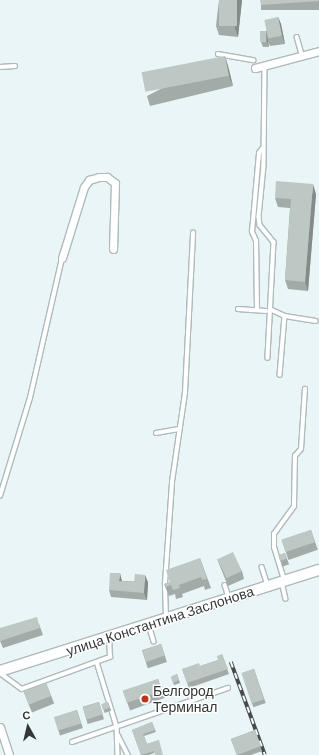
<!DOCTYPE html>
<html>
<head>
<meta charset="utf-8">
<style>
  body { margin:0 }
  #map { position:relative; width:319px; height:755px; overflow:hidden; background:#e9f5f6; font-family:Barlow,sans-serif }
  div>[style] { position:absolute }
  .roads { filter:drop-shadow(1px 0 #afbabb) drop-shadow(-1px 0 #afbabb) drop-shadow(0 1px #afbabb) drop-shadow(0 -1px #afbabb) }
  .lane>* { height:3.5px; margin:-1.75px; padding:0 1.75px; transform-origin:1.75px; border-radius:1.75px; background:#fff }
  .street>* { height:7px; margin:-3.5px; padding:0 3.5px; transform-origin:3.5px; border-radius:3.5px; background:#fff }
  .secondary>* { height:10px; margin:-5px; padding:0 5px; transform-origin:5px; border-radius:5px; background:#fff }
  .rail>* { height:3.5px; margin-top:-1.75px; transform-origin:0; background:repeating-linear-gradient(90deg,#fff 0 6px,#464c4c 0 12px); box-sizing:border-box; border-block:1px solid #464c4c }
  .wall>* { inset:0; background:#a3aba8; transform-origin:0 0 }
  .shaded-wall>* { inset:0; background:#848b88 }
  .building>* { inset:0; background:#bdc7c3; transform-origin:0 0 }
  .dots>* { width:11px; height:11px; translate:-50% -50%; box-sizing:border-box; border:2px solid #fff; border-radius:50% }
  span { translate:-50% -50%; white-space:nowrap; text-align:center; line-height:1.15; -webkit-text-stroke:3px #fff; paint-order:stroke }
  .street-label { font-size:14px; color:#323737 }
  .poi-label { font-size:14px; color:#323737 }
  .left { translate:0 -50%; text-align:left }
  .north { position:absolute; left:8px; top:707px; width:40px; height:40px; -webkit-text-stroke:3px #fff; paint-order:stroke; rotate:352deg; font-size:11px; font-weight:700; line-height:16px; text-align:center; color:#323737 }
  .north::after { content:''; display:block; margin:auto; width:14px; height:18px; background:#323737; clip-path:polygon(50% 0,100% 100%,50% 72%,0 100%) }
</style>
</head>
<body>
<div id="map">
  <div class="roads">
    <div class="lane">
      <i style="left:297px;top:37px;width:19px;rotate:74deg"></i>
      <i style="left:218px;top:54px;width:36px;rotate:10deg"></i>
      <i style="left:265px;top:65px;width:101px;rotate:90.6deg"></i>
      <i style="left:264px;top:166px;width:51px;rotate:95.6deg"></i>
      <i style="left:259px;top:217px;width:8px;rotate:83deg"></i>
      <i style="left:260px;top:225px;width:22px;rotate:51deg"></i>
      <i style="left:274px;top:242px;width:116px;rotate:93deg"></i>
      <i style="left:0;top:67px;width:15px;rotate:-4deg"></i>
      <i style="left:238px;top:309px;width:28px;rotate:4deg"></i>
      <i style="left:270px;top:309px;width:17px;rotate:25deg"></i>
      <i style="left:285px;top:316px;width:59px;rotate:94.8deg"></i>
      <i style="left:257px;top:310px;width:69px;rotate:-90.8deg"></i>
      <i style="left:256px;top:241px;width:10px;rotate:-114deg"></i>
      <i style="left:252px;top:232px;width:79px;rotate:-84.9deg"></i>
      <i style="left:259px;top:153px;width:5px;rotate:-53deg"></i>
      <i style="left:285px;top:316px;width:31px;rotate:9deg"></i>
      <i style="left:156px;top:433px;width:23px;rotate:-10deg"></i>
      <i style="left:0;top:496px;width:102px;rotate:-73deg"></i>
      <i style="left:30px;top:398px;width:144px;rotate:-77.1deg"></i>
      <i style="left:262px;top:567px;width:20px;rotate:72deg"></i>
      <i style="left:284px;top:580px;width:34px;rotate:-107deg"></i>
      <i style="left:274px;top:548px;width:14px;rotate:-90deg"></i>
      <i style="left:274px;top:534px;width:34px;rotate:-54deg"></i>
      <i style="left:294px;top:506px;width:50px;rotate:-88.9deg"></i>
      <i style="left:295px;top:456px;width:9px;rotate:-49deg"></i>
      <i style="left:301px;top:449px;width:60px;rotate:-86.2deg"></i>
      <i style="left:282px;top:582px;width:17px;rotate:77deg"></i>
      <i style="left:225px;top:585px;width:13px;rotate:72deg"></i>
      <i style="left:166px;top:617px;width:34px;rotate:-92deg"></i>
      <i style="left:165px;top:583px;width:101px;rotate:-86deg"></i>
      <i style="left:172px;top:482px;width:90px;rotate:-81.7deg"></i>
      <i style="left:185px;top:393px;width:160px;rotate:-87.1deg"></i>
      <i style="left:149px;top:625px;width:17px;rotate:73deg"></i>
      <i style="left:97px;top:662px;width:68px;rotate:72.9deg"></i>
      <i style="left:117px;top:727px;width:28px;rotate:88deg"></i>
      <i style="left:0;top:673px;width:27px;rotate:36deg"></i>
      <i style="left:22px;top:689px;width:94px;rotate:-20deg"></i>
      <i style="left:110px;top:657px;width:20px;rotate:-93deg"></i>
      <i style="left:118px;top:735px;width:22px;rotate:63deg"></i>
      <i style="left:72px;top:742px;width:165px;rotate:-19.1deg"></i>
    </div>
    <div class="street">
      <i style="left:255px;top:68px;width:66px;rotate:-14.9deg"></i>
      <i style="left:62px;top:258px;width:74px;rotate:-72.8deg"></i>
      <i style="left:84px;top:187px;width:9px;rotate:-54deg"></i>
      <i style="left:89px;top:180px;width:10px;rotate:-17deg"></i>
      <i style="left:99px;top:177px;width:8px"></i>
      <i style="left:107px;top:177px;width:10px;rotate:37deg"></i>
      <i style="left:115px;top:183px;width:66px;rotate:91.7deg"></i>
      <i style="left:0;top:727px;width:29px;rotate:72deg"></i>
    </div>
    <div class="secondary">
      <i style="left:0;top:671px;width:335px;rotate:-17.6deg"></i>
    </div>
  </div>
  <div class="rail">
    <i style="left:231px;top:662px;width:99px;rotate:69.9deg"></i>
  </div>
  <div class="wall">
    <i style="clip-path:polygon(219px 0,242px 0,238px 37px,219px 35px,216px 26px)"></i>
    <i style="left:319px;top:0;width:10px;height:58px;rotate:90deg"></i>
    <i style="clip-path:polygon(278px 17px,281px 24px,285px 44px,270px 46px,268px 41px,269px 47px,263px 47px,261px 42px,266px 31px)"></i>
    <i style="clip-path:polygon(225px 56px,228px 66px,233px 86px,150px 106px,147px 96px)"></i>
    <i style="clip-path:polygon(316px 194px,308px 291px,288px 289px,285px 280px,290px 208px,278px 207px,275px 198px)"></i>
    <i style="left:311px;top:530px;width:21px;height:31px;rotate:71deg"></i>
    <i style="left:285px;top:553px;width:12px;height:7px;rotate:70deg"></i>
    <i style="clip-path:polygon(200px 558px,211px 588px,205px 590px,204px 586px,182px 594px,183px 597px,176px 599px,175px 594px,169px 596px,164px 584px,170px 582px)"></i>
    <i style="clip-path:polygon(217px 559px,242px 571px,244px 579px,228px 586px)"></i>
    <i style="clip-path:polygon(122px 581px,148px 582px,147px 600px,111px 597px,109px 590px)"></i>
    <i style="clip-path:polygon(39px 624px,43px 635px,3px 648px,0 641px)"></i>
    <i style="left:161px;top:644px;width:19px;height:20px;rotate:72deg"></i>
    <i style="clip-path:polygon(222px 654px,229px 674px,189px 688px,182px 669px,200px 666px,218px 660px)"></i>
    <i style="left:254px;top:669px;width:36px;height:13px;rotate:71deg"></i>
    <i style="clip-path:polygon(177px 674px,180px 683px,174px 685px,171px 677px)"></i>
    <i style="left:158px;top:679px;width:20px;height:37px;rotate:70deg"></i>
    <i style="left:46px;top:683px;width:22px;height:24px;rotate:68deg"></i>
    <i style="left:99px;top:702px;width:18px;height:17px;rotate:74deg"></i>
    <i style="left:108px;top:702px;width:9px;height:7px;rotate:69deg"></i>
    <i style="left:77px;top:710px;width:19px;height:24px;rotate:72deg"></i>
    <i style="clip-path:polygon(152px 722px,156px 732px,144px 736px,147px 744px,159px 740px,154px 753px,149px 755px,141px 755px,132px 730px)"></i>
    <i style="clip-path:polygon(255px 730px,262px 751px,251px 755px,237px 755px,231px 739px)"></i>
  </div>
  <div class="shaded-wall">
    <i style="clip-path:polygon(237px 0,242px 0,238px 37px,235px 28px)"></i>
    <i style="clip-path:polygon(278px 17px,281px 24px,285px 44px,282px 36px)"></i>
    <i style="clip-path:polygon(266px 31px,268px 41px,269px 47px,267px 42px)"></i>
    <i style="clip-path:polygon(225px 56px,228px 66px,233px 86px,229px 76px)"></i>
    <i style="clip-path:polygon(313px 184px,316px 194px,308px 291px,305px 282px)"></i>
    <i style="clip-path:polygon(120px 573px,122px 581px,122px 588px,119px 581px)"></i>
    <i style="clip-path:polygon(145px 575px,148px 582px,147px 600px,144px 593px)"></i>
  </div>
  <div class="building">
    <i style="left:219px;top:0;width:18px;height:26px"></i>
    <i style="clip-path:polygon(260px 0,319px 0,319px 1px,261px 5px)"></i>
    <i style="left:278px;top:17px;width:19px;height:14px;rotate:78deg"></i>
    <i style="left:260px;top:31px;width:6px;height:11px"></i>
    <i style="left:225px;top:56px;width:20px;height:85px;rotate:79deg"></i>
    <i style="clip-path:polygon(276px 181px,313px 184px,305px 282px,285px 280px,291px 199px,275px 198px)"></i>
    <i style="left:311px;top:530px;width:13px;height:31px;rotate:72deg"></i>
    <i style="left:233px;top:552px;width:21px;height:17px;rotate:65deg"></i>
    <i style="left:285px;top:553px;width:6px;height:7px;rotate:72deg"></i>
    <i style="clip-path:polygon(200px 558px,207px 579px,202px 580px,201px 577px,179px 585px,180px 588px,173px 590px,171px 585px,165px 587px,164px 584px,170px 582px,166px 570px)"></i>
    <i style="clip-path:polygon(110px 573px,120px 573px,119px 581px,134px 582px,135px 574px,145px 575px,144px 593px,109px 590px)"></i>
    <i style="clip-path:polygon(37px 617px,40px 628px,0 641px,0 628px)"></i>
    <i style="left:161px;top:644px;width:12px;height:20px;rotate:70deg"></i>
    <i style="clip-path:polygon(222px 654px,228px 669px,187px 683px,182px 669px,199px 663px,200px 666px,218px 660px,217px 656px)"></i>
    <i style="left:254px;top:669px;width:32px;height:13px;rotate:72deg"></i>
    <i style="clip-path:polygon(177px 674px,179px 680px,173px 683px,171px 677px)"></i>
    <i style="left:158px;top:679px;width:13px;height:37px;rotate:72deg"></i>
    <i style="left:46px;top:683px;width:14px;height:24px;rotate:69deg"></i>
    <i style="left:99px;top:702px;width:13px;height:17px;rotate:72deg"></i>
    <i style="left:108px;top:702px;width:6px;height:7px;rotate:72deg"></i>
    <i style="left:77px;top:710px;width:14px;height:24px;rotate:73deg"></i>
    <i style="clip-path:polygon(152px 722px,155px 730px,143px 734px,147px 744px,159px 740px,163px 755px,155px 755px,154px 751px,141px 755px,132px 730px)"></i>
    <i style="left:255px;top:730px;width:17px;height:26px;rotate:69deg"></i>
  </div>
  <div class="dots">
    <i style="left:145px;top:699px;background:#be3218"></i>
  </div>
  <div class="street-label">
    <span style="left:160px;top:621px;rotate:-18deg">улица Константина Заслонова</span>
  </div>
  <div class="poi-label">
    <span class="left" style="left:153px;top:699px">Белгород<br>Терминал</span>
  </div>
  <div class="north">С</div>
</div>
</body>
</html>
